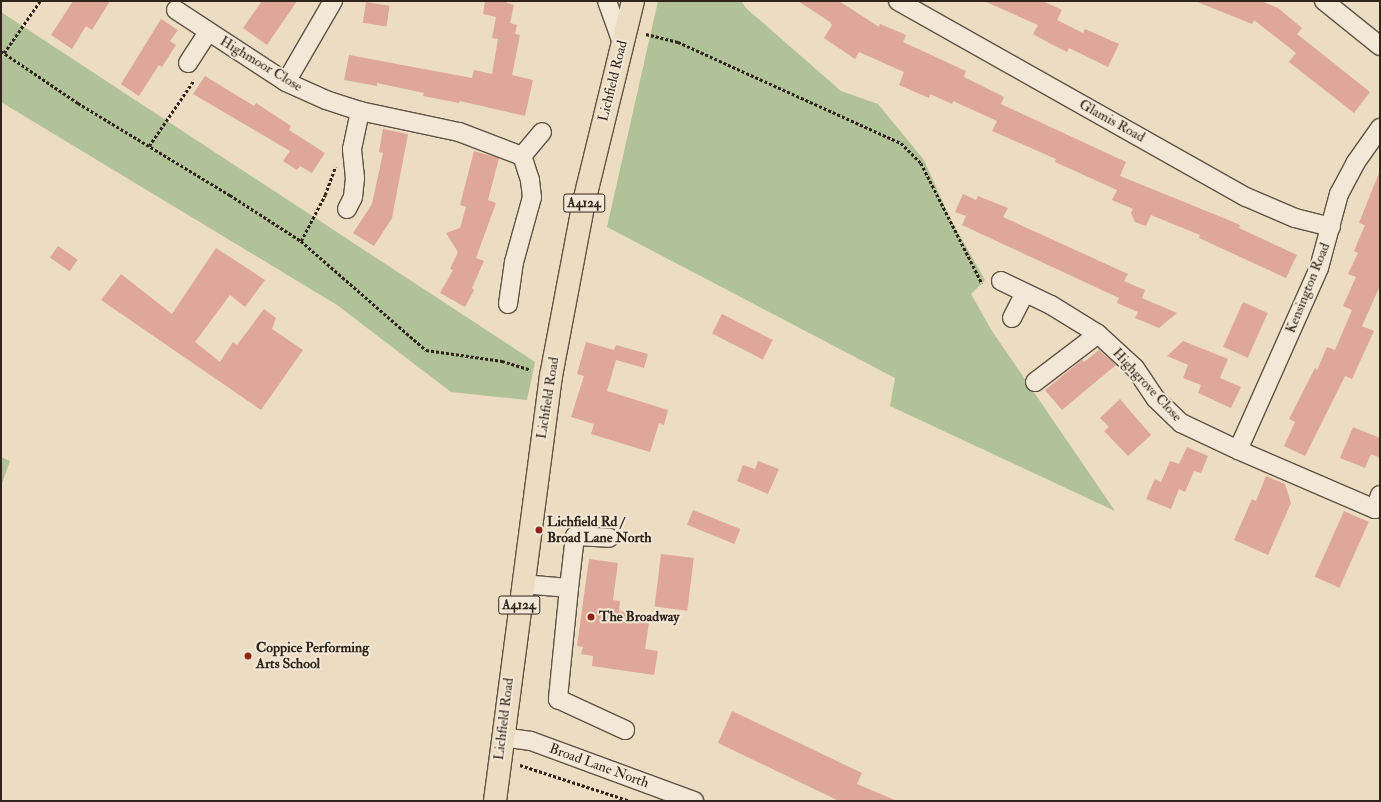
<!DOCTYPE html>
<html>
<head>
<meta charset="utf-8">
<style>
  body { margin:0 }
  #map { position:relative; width:1381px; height:802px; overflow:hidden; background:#ecdcc1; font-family:"IM FELL Double Pica",serif }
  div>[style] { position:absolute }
  .green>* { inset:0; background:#b1c298 }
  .building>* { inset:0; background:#dfa798; transform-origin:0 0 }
  .path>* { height:2.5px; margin-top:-1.25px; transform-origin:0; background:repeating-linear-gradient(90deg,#30241a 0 3px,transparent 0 5px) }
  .roads { filter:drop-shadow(1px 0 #5f5244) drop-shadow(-1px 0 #5f5244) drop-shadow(0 1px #5f5244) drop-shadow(0 -1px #5f5244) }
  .minor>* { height:18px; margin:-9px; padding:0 9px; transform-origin:9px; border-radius:9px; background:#f3e8d7 }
  .major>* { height:22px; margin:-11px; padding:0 11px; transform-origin:11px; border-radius:11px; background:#ecdcc1 }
  .dots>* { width:11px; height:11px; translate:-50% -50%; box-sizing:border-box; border:2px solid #f3e8d7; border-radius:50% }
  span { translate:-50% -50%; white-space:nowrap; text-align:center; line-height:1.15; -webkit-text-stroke:4px #f3e8d7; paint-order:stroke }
  .shield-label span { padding:1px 3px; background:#f3e8d7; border:1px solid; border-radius:3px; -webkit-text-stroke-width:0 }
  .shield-label { font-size:13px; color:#30241a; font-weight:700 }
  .street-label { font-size:14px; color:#30241a }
  .poi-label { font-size:14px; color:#30241a; font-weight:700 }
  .left { translate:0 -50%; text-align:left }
  .frame { position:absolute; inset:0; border:2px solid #30241a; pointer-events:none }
</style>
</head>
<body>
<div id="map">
  <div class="green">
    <i style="clip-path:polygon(658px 1px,741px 1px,747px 9px,841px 91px,878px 104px,924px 160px,950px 218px,985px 280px,971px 294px,992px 331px,1115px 511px,890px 406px,895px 378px,607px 227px)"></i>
    <i style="clip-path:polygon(1px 12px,535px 362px,527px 400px,451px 392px,337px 305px,1px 102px)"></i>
    <i style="clip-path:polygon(1px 457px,10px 461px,1px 486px)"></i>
  </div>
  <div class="building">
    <i style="clip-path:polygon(73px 1px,110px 1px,92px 30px,86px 26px,72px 49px,51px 35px)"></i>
    <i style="clip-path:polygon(262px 1px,297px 1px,267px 45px,243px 28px)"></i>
    <i style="clip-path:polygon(485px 1px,507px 1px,507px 3px,514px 5px,510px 23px,517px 25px,515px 34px,520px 35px,512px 75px,533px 80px,525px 116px,460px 101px,459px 103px,423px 96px,424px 93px,377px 83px,377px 86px,344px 80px,349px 55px,472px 78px,474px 70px,492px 74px,498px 39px,492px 38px,496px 17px,483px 14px)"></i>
    <i style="clip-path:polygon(798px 1px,839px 1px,879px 27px,880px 24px,906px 35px,903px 42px,966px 71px,964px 77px,1004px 97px,1001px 104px,1126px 162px,1120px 176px,1226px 219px,1240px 225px,1239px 228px,1297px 255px,1286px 278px,1199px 238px,1200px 235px,1151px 215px,1146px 226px,1135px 222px,1131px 213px,1133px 209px,1112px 200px,1117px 190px,1055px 162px,1056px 159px,992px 131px,997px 121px,953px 101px,952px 104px,930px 94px,929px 98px,899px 85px,904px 72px,859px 52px,855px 59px,824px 38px,832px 25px,830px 22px)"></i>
    <i style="clip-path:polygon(984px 1px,1043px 1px,1062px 10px,1057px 20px,1083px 33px,1085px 29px,1119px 44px,1108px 67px,1069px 48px,1067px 52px,1051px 44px,1033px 34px,1038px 25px)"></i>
    <i style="clip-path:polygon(1195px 1px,1261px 1px,1278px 8px,1302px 28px,1297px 34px,1370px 92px,1354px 113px,1289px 62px,1296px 53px,1254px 20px,1252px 24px)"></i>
    <i style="left:366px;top:2px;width:24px;height:21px;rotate:9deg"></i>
    <i style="clip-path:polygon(161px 19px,178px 30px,170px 41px,176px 45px,162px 67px,159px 65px,139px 96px,121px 84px)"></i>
    <i style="clip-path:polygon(205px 76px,254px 106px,256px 103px,291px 126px,289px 130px,325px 153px,312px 173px,300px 166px,297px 170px,283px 161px,290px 151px,193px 94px)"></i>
    <i style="clip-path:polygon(383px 129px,408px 134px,392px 218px,374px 246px,353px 233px,372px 204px,383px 153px,379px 152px)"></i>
    <i style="clip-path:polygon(474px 151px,499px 158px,488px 200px,496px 203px,476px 258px,484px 261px,472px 288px,474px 290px,465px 307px,440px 293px,453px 270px,450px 269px,458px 252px,446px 233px,460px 228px,466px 207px,460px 205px)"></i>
    <i style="clip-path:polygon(1379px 173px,1380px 286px,1362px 326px,1374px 331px,1352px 379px,1345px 376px,1305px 456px,1284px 446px,1295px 422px,1289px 419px,1315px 368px,1317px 370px,1327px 347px,1335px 350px,1352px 310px,1343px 306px,1356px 277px,1348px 274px,1358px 253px,1354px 251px,1365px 225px,1359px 223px)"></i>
    <i style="clip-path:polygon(963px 194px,976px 200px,978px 196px,1008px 208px,1003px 217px,1128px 274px,1124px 281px,1145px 290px,1142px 298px,1177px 313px,1159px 328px,1135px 318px,1138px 312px,1117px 303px,1119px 298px,962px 225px,966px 216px,955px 212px)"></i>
    <i style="left:58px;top:246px;width:24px;height:14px;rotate:35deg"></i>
    <i style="clip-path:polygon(216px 248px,265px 280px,245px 307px,230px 295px,195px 342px,220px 362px,233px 342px,237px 345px,264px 309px,276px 318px,272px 329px,303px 350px,261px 410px,101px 300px,121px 274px,172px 314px)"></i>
    <i style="left:1243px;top:302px;width:27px;height:49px;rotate:24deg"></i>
    <i style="left:722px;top:314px;width:57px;height:22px;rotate:27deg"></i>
    <i style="clip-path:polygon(1183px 341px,1228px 359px,1220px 378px,1241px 387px,1231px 408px,1198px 393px,1201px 385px,1183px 378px,1188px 365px,1167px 356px)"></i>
    <i style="clip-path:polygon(586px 342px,614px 350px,616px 345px,648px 354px,644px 368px,616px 360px,607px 391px,668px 410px,664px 425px,659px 423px,650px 452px,591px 434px,594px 424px,571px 417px,584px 376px,577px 374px)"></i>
    <i style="clip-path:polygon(1099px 350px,1116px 365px,1062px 410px,1045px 390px,1082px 360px,1084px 362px)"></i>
    <i style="clip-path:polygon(1120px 399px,1151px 435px,1128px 456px,1104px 431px,1109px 427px,1100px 418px)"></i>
    <i style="clip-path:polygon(1353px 427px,1380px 438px,1380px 458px,1371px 454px,1365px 468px,1340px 458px)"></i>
    <i style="clip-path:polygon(1187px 447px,1208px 456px,1201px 473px,1194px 471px,1185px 492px,1179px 489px,1171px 509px,1146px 499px,1155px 479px,1161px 482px,1170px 461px,1179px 464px)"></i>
    <i style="clip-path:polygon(758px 461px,779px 469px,768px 494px,737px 481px,743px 465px,755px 469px)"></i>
    <i style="clip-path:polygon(1266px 476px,1285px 484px,1291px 503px,1268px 555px,1234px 540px,1252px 499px,1256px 501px)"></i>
    <i style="left:693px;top:510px;width:51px;height:16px;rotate:22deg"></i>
    <i style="left:1344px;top:511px;width:27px;height:72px;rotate:24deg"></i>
    <i style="left:661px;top:554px;width:33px;height:53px;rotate:7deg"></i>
    <i style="clip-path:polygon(589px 559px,618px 563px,613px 600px,620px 601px,619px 611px,650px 616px,645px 649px,658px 651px,654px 675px,592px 666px,593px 656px,581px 654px,583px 647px,577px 646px)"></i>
    <i style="clip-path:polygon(732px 711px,862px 773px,857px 784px,897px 801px,839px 801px,718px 743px)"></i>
  </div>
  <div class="path">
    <i style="left:646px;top:34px;width:33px;rotate:14deg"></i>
    <i style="left:678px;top:42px;width:245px;rotate:24.4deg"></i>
    <i style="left:901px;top:143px;width:28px;rotate:45deg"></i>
    <i style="left:921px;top:163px;width:135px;rotate:63.1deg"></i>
    <i style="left:1px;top:51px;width:93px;rotate:34deg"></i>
    <i style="left:78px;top:103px;width:178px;rotate:31.2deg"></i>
    <i style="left:230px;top:195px;width:85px;rotate:32.9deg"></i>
    <i style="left:301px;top:241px;width:166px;rotate:41.1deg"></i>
    <i style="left:426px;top:350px;width:77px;rotate:8.2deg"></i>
    <i style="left:502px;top:361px;width:30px;rotate:17deg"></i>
    <i style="left:4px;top:53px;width:63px;rotate:-55.3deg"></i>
    <i style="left:149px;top:146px;width:80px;rotate:-55.7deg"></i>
    <i style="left:301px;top:241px;width:52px;rotate:-62.4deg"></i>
    <i style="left:325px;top:195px;width:30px;rotate:-70deg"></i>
    <i style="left:520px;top:765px;width:116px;rotate:18.1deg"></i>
  </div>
  <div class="roads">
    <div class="minor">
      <i style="left:607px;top:1px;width:45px;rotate:70.3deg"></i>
      <i style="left:898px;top:1px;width:399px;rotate:29.4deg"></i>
      <i style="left:1246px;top:197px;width:53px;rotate:23.2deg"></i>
      <i style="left:1295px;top:218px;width:37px;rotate:14deg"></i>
      <i style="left:1324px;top:1px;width:72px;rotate:38.8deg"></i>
      <i style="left:176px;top:10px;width:131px;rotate:33.2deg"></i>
      <i style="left:286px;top:82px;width:44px;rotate:24.2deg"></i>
      <i style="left:326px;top:100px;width:36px;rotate:18deg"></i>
      <i style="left:188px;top:63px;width:37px;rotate:-57deg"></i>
      <i style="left:286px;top:82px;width:94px;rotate:-59.9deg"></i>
      <i style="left:347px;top:209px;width:13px;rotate:-63deg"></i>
      <i style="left:353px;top:197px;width:19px;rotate:-84deg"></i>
      <i style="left:355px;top:178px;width:29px;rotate:-96deg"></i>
      <i style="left:352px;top:149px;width:39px;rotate:-78deg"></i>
      <i style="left:360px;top:111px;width:101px;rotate:12deg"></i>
      <i style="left:459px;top:132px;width:67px;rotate:20.9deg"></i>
      <i style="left:1001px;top:281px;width:55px;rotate:25.6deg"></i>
      <i style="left:1051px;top:305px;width:55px;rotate:31.7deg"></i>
      <i style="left:1098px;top:334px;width:50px;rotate:42.6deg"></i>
      <i style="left:1135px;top:368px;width:37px;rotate:56deg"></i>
      <i style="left:1156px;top:399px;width:35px;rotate:44deg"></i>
      <i style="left:1181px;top:423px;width:63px;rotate:25.3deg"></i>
      <i style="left:1238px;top:450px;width:149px;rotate:23.3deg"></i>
      <i style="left:1375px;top:509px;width:15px;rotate:-70deg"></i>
      <i style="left:508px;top:304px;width:42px;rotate:-81.9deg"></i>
      <i style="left:514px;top:262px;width:67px;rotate:-74.5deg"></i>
      <i style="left:532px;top:197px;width:17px;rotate:-97deg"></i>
      <i style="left:530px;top:180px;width:25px;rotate:-108deg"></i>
      <i style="left:522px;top:156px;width:31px;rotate:-50deg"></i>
      <i style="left:1012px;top:318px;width:28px;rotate:-63deg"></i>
      <i style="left:1035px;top:382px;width:79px;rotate:-37.3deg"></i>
      <i style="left:1238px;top:450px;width:199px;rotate:-66deg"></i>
      <i style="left:1319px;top:268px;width:77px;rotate:-74.9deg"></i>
      <i style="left:1339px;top:194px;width:36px;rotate:-62deg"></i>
      <i style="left:1356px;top:162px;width:42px;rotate:-54.8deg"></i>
      <i style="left:522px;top:584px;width:47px;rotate:4.9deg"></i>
      <i style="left:569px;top:588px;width:52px;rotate:-83.4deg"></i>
      <i style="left:575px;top:536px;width:34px;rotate:3deg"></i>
      <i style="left:569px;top:588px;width:112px;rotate:95.7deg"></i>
      <i style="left:558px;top:699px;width:74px;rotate:24.8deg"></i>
      <i style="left:502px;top:737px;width:29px;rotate:8deg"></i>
      <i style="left:531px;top:741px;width:174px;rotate:20.2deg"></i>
    </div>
    <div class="major">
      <i style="left:495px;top:801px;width:429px;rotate:-82.5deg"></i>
      <i style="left:551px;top:376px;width:173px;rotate:-79.3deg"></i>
      <i style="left:583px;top:206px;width:211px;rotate:-76.3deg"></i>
    </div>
  </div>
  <div class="dots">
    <i style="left:539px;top:530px;background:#8f2418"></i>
    <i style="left:591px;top:617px;background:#8f2418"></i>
    <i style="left:248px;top:656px;background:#8f2418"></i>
  </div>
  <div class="shield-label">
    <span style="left:584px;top:203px">A4124</span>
    <span style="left:519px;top:605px">A4124</span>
  </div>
  <div class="street-label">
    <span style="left:261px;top:64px;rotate:31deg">Highmoor Close</span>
    <span style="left:613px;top:81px;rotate:-76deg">Lichfield Road</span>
    <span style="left:1112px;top:121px;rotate:29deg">Glamis Road</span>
    <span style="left:1308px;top:288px;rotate:-68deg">Kensington Road</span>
    <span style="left:1147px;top:385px;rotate:47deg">Highgrove Close</span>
    <span style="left:548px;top:398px;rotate:-81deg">Lichfield Road</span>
    <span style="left:504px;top:719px;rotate:-83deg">Lichfield Road</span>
    <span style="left:599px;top:766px;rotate:20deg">Broad Lane North</span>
  </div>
  <div class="poi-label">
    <span class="left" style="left:547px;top:530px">Lichfield Rd /<br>Broad Lane North</span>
    <span class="left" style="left:599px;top:617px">The Broadway</span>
    <span class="left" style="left:256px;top:656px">Coppice Performing<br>Arts School</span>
  </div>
  <div class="frame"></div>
</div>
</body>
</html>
